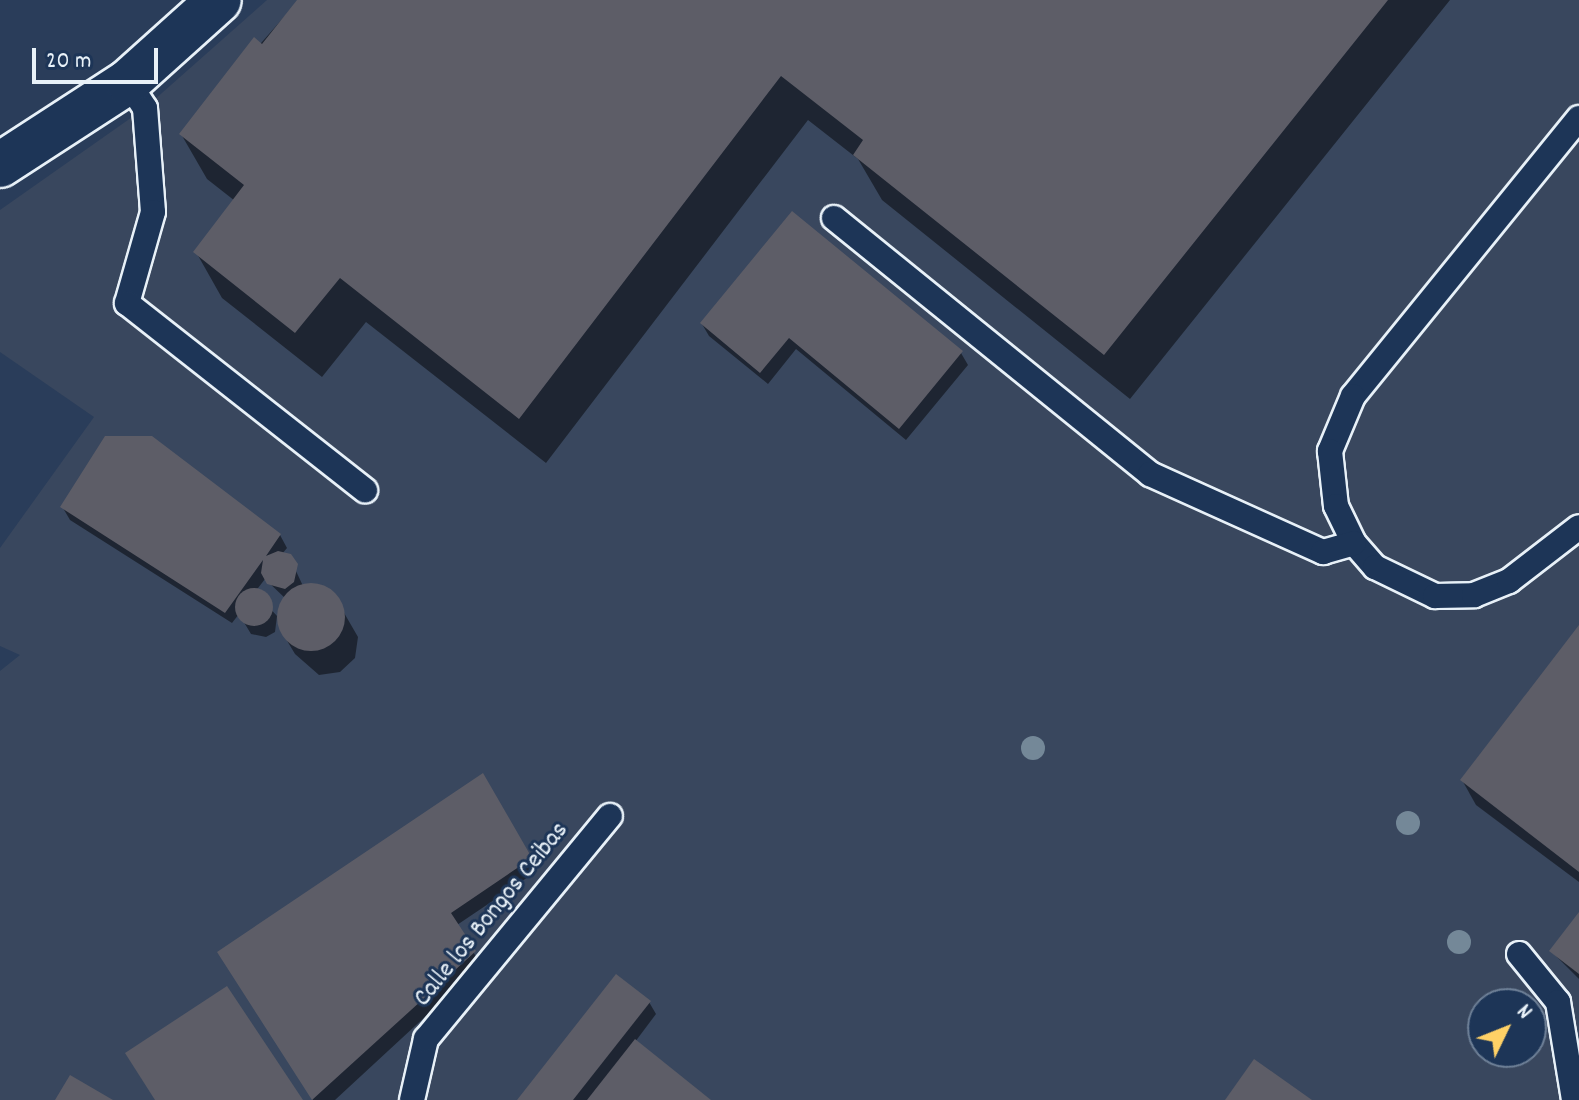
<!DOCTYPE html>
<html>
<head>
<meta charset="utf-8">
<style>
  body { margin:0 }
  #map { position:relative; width:1579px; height:1100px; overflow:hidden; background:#2a3d5a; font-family:Dekko,sans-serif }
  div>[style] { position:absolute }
  .built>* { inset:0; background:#39475e }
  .shadow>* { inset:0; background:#0007 }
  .building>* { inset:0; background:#5d5d67 }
  .round { border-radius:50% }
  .roads { filter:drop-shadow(2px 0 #e8f1f8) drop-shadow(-2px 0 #e8f1f8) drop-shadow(0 2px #e8f1f8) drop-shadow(0 -2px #e8f1f8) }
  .lane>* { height:24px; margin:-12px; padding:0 12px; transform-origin:12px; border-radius:12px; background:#1d3557 }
  .street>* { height:44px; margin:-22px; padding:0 22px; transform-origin:22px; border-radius:22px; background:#1d3557 }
  .trees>* { width:24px; height:24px; margin:-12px; border-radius:50%; background:#748898 }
  span { translate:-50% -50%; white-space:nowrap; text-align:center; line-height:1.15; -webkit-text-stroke:6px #1d3557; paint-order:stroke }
  .street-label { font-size:26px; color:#e8f1f8 }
  .north { position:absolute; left:1467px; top:988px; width:80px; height:80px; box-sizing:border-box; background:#1d3557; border:2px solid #6e8097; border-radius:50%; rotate:47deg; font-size:22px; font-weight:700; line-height:32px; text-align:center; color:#e8f1f8 }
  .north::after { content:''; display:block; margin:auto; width:28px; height:36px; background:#ffd166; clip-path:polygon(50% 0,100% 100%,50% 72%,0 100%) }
  .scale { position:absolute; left:32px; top:48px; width:126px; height:36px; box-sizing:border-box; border:4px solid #e8f1f8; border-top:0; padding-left:10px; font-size:24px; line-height:28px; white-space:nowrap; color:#e8f1f8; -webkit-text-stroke:6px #1d3557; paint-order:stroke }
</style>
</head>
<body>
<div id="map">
  <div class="built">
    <i style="clip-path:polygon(evenodd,267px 0,1579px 0,1579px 1100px,0 1100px,0 671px,20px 655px,0 646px,0 548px,94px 417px,0 352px,0 210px,145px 108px,267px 0,1483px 1004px,1531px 1004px,1531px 1052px,1483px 1052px,1483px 1004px)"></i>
  </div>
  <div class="shadow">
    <i style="clip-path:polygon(299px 0,1450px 0,1130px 399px,882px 200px,858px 159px,808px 120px,546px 463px,366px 322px,322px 377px,222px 298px,196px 252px,235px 201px,207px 179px,181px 134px)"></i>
    <i style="clip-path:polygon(702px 324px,961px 353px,968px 365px,906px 440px,796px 349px,768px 384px,709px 336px)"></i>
    <i style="clip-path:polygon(63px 508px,280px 535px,287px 548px,282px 554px,289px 556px,303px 586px,332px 592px,358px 637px,355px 658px,340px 672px,319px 675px,295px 654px,280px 629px,279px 608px,287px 600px,265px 579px,255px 592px,277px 616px,275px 632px,266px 637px,251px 634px,239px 614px,232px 623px,70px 520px)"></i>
    <i style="clip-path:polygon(1579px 628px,1579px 882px,1476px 805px,1462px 780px)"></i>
    <i style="clip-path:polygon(483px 776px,537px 871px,457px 925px,481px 965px,335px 1100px,313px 1100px,227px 965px)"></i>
    <i style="clip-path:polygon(1579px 915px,1579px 979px,1551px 951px)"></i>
    <i style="clip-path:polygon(649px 1002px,656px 1014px,635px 1042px,708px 1100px,520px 1100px)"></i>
  </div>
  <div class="building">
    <i style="clip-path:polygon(297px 0,1388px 0,1104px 355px,853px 155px,863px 140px,781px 76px,519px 419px,340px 278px,295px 333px,193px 252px,244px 185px,179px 134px,254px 37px,262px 44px)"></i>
    <i style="clip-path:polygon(792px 211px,963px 351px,899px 429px,789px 338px,760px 373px,700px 323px)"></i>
    <i style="clip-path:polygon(105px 436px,152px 436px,281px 534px,266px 556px,278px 551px,291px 554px,298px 564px,294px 582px,285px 589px,267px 584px,261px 573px,263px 560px,225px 613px,60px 507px)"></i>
    <i class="round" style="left:277px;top:583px;width:68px;height:68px"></i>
    <i class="round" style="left:235px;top:588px;width:38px;height:38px"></i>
    <i style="clip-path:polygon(1579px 625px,1579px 872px,1460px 780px)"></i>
    <i style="clip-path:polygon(483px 773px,532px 858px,451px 913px,476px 951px,312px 1100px,217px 952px)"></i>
    <i style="clip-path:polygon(1579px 912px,1579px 974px,1549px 951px)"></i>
    <i style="clip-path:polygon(616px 974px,651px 1001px,573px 1100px,517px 1100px)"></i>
    <i style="clip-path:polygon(227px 986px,303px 1100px,155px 1100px,125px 1053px)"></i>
    <i style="clip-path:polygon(635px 1039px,711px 1100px,587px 1100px)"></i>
    <i style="clip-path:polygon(1254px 1059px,1312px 1100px,1225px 1100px)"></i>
    <i style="clip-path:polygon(70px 1075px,113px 1100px,55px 1100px)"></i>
  </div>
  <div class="roads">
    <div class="lane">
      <i style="left:128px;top:82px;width:31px;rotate:57deg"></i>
      <i style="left:145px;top:108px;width:104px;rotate:85.6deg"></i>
      <i style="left:153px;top:212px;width:95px;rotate:105.9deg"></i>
      <i style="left:127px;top:303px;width:303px;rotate:38.2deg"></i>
      <i style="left:1579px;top:118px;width:358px;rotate:129.1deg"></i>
      <i style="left:1353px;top:396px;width:60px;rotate:112.7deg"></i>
      <i style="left:1330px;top:451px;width:55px;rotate:83.8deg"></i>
      <i style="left:1336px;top:506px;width:41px;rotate:64.1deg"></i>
      <i style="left:1354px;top:543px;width:32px;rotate:49deg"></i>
      <i style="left:1375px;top:567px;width:67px;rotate:25.8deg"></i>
      <i style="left:1435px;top:596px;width:39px;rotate:-1deg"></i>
      <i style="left:1474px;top:595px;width:38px;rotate:-22deg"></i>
      <i style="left:1509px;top:581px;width:88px;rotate:-37.6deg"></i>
      <i style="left:834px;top:218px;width:407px;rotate:39deg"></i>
      <i style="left:1150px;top:474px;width:190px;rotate:24.3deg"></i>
      <i style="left:1323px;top:552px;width:32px;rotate:-16deg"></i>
      <i style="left:1519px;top:954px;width:62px;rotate:50.9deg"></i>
      <i style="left:1558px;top:1002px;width:99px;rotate:80.7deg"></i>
      <i style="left:412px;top:1100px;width:63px;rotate:-77.1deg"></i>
      <i style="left:426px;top:1039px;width:289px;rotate:-50.5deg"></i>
    </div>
    <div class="street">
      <i style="left:0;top:165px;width:153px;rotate:-33deg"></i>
      <i style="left:128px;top:82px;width:122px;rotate:-42deg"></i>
    </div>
  </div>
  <div class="trees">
    <i style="left:1033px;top:748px"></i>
    <i style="left:1408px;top:823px"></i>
    <i style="left:1459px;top:942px"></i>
  </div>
  <div class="street-label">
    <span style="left:492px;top:915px;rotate:-51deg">Calle los Bongos Ceibas</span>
  </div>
  <div class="north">N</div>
  <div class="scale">20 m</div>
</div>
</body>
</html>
